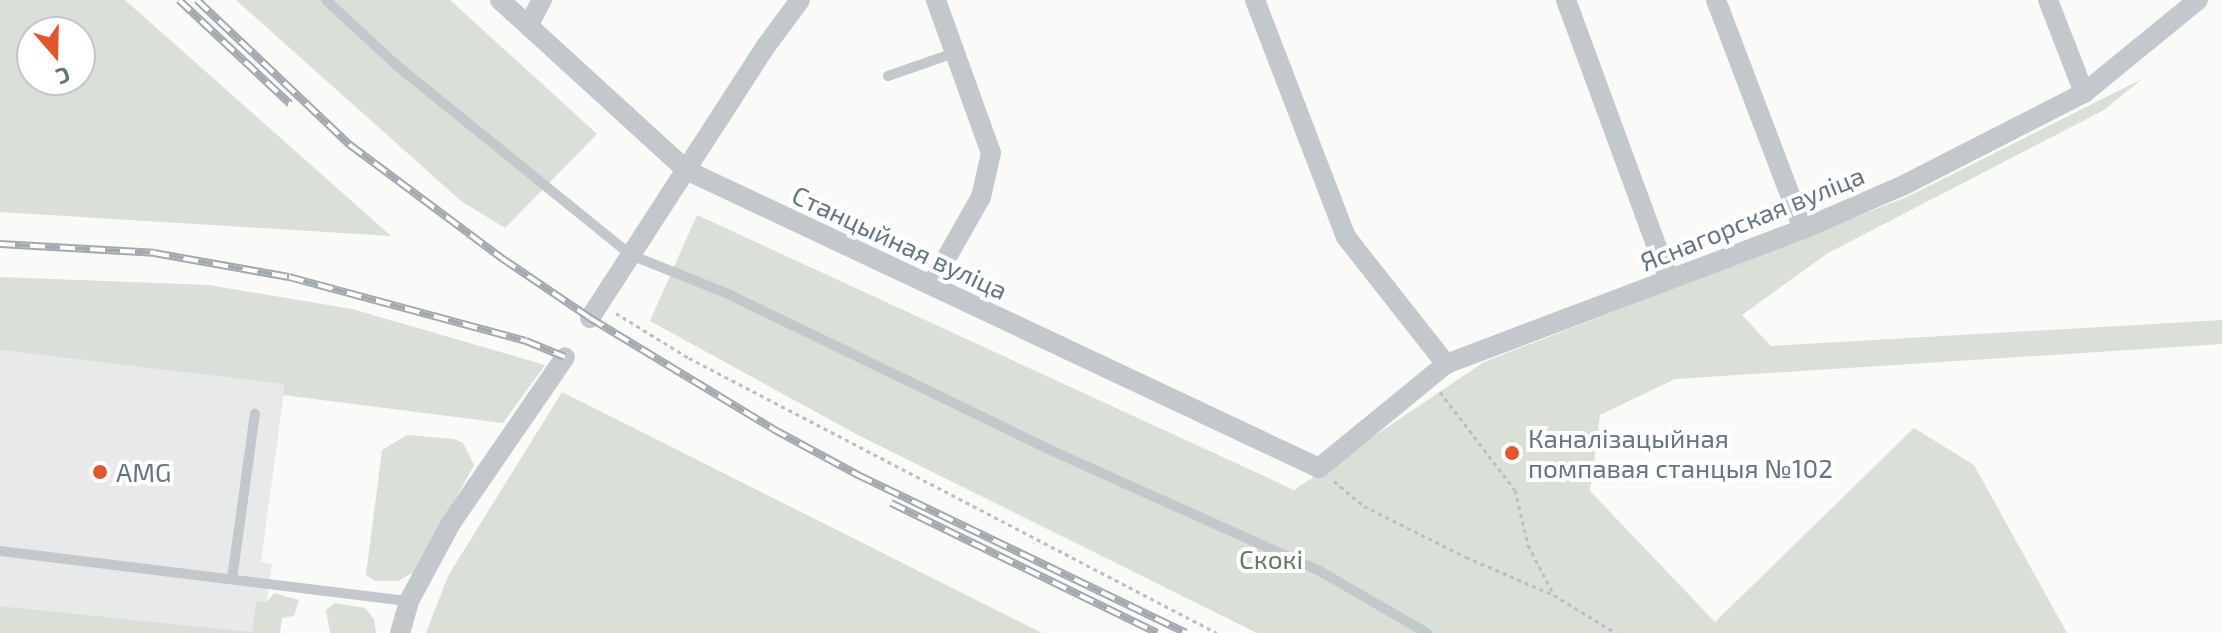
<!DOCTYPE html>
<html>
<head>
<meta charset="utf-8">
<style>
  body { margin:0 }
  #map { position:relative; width:2222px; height:633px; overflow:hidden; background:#fafaf8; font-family:"Exo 2",sans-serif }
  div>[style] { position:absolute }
  .built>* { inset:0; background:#e8e9e9 }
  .green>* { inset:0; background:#dadfd7 }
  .path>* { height:3px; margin-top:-1.5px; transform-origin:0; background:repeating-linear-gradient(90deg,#bbbfc2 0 4px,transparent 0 8px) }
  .lane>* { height:10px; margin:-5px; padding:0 5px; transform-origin:5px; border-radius:5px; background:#c3c8cc }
  .street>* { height:20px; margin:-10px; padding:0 10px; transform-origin:10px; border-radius:10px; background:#c3c8cc }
  .rail>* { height:8px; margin-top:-4px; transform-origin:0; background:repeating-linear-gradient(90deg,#fff 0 15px,#a2aab0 0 30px); box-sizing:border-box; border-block:2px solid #a2aab0 }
  .dots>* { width:22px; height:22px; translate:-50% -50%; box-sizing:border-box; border:4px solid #fff; border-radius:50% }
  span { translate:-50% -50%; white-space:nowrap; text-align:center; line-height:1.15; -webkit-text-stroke:8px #fff; paint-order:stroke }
  .street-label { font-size:26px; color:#657683 }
  .poi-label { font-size:26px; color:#657683 }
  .left { translate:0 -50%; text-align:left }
  .park-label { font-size:26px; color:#687a64 }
  .north { position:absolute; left:16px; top:16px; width:80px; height:80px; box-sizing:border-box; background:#fff; border:2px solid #c1c8cd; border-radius:50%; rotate:160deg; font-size:22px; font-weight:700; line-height:32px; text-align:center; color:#657683 }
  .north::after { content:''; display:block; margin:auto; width:28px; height:36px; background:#e4572e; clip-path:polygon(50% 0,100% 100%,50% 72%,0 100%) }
</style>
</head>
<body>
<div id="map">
  <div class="built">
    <i style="clip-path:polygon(0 350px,285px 384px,261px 562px,272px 564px,267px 602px,256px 601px,252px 632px,0 606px)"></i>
  </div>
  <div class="green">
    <i style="clip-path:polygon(evenodd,0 0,125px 0,391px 236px,0 212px,0 0,32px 32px,80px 32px,80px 80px,32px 80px,32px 32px)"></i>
    <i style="clip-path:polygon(236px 0,450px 0,597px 134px,505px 228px,461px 201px)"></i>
    <i style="clip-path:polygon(2142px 79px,2104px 110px,1828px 253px,1742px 315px,1771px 346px,2222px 320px,2222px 344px,1675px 379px,1600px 415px,1590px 491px,1715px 622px,1914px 428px,1974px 465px,2067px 633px,1257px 633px,858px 435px,650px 321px,697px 215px,1294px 490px,1484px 362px,1907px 197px)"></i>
    <i style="clip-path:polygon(0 277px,209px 285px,352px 309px,545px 365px,503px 423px,283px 395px,284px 384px,0 350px)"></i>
    <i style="clip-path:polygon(562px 392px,1042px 633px,426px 633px,448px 576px)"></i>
    <i style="clip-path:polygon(407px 435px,454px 439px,463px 443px,474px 465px,416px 571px,398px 581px,375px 581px,366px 575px,382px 450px)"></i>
    <i style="clip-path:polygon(274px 593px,299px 600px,294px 616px,282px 618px,280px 633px,0 633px,0 606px,252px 632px,256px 601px,267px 602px)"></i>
    <i style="clip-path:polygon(335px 603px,365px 608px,374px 619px,376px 633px,330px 633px,326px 610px)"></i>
  </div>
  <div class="path">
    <i style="left:616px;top:313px;width:86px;rotate:31.7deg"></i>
    <i style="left:689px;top:358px;width:595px;rotate:27.51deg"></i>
    <i style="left:1440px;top:392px;width:123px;rotate:52.6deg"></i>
    <i style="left:1515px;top:490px;width:57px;rotate:76.7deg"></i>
    <i style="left:1528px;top:545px;width:56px;rotate:62.5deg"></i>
    <i style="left:1334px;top:481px;width:39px;rotate:40deg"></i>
    <i style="left:1364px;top:506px;width:114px;rotate:26.6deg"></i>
    <i style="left:1466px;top:557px;width:96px;rotate:23.4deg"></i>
    <i style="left:1554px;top:595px;width:73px;rotate:31.5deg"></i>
  </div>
  <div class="lane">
    <i style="left:326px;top:0;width:94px;rotate:42.8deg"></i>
    <i style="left:395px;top:64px;width:304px;rotate:39deg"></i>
    <i style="left:631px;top:255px;width:102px;rotate:21.8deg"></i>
    <i style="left:726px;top:293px;width:356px;rotate:25.8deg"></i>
    <i style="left:1046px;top:448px;width:298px;rotate:24.2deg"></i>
    <i style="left:1318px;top:570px;width:126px;rotate:30deg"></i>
    <i style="left:888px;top:76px;width:70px;rotate:-19.2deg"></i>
    <i style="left:0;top:551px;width:412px;rotate:7deg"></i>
    <i style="left:232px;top:579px;width:167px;rotate:-82.1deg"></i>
  </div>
  <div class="street">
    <i style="left:500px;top:0;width:252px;rotate:42.4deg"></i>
    <i style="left:686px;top:170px;width:700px;rotate:25.21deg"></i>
    <i style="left:1319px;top:468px;width:164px;rotate:-39.3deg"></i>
    <i style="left:1446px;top:364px;width:382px;rotate:-20.7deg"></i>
    <i style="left:1803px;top:229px;width:108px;rotate:-23.5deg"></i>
    <i style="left:1902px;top:186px;width:204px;rotate:-27.1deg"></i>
    <i style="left:2084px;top:93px;width:147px;rotate:-39.2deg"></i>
    <i style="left:1255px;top:0;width:254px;rotate:69deg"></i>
    <i style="left:1346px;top:237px;width:162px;rotate:51.8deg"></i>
    <i style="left:1566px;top:0;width:298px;rotate:69.8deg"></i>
    <i style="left:1716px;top:0;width:245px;rotate:69.2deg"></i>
    <i style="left:2048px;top:0;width:100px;rotate:68.8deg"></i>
    <i style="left:528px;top:26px;width:30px;rotate:-62deg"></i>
    <i style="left:931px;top:285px;width:101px;rotate:-60.4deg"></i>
    <i style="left:981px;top:197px;width:45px;rotate:-77.2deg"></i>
    <i style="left:991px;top:153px;width:163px;rotate:-109.8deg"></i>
    <i style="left:590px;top:318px;width:324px;rotate:-57.1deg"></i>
    <i style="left:766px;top:46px;width:57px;rotate:-53.5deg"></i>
    <i style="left:400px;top:633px;width:33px;rotate:-74deg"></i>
    <i style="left:409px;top:601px;width:89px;rotate:-61.7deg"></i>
    <i style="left:451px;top:523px;width:201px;rotate:-55.5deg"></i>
  </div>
  <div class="rail">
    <i style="left:179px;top:0;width:152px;rotate:43.1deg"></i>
    <i style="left:197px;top:0;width:211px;rotate:43.5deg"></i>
    <i style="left:350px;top:145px;width:191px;rotate:36.7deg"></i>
    <i style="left:503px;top:259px;width:105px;rotate:34.1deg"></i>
    <i style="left:590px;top:318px;width:214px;rotate:31.2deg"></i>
    <i style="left:773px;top:429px;width:97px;rotate:28.4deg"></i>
    <i style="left:858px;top:475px;width:364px;rotate:25.7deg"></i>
    <i style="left:0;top:244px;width:154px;rotate:3.3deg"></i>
    <i style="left:154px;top:253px;width:137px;rotate:10.1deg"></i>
    <i style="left:289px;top:277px;width:245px;rotate:15.1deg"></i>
    <i style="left:526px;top:341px;width:42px;rotate:22.3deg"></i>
    <i style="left:891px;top:503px;width:296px;rotate:26deg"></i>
  </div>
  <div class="dots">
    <i style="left:1512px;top:453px;background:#e4572e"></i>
    <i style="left:100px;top:472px;background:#e4572e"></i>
  </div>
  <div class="street-label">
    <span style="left:1752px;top:218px;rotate:-22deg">Яснагорская вуліца</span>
    <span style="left:900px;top:242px;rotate:25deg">Станцыйная вуліца</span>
  </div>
  <div class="poi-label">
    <span class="left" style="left:1528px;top:453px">Каналізацыйная<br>помпавая станцыя №102</span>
    <span class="left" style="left:116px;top:472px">AMG</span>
  </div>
  <div class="park-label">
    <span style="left:1271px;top:559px">Скокі</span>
  </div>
  <div class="north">С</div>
</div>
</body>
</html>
